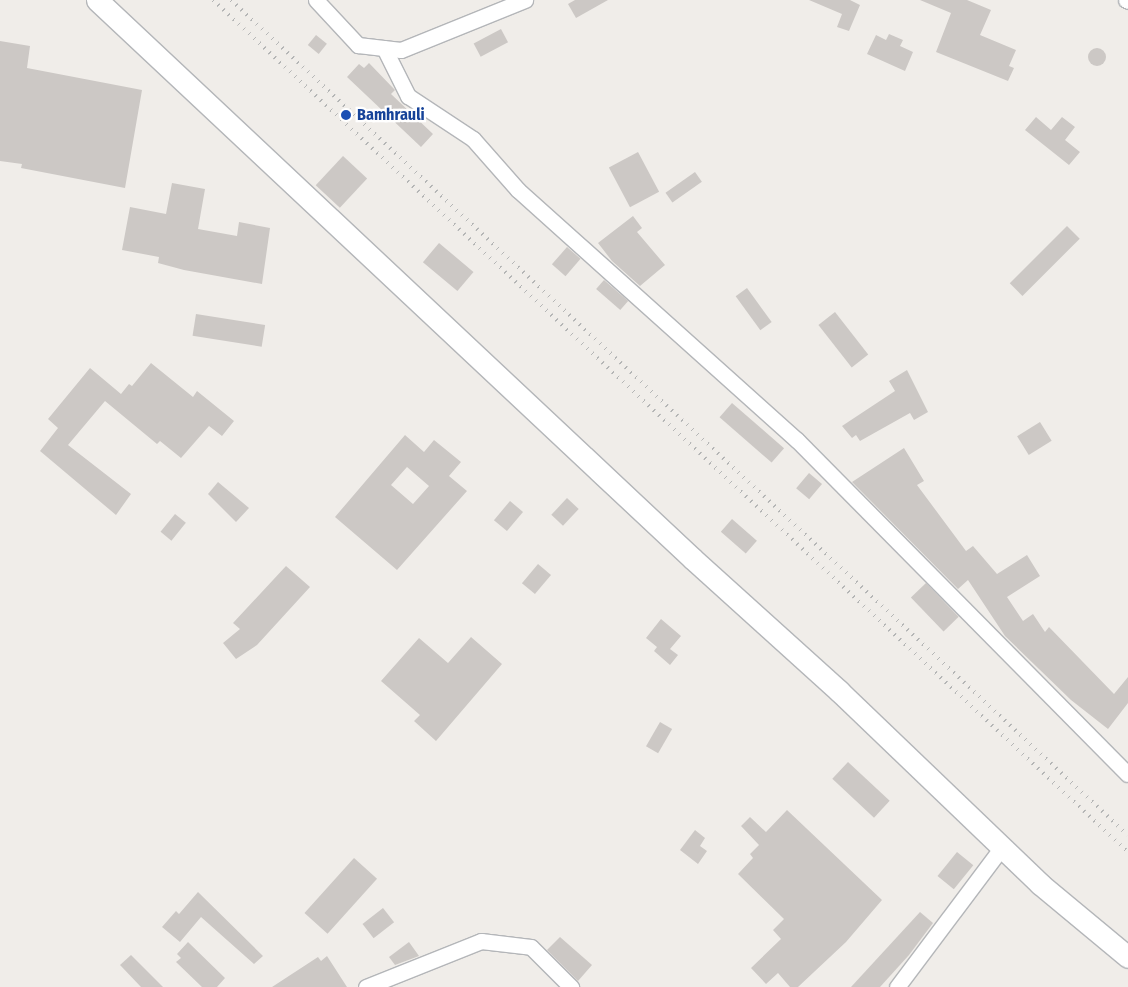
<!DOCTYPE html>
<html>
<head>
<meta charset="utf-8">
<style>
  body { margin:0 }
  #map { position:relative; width:1128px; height:987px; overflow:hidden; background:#f0ede9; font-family:"Fira Sans Condensed",sans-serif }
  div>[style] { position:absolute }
  .building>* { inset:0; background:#ccc8c5; transform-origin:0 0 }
  .round { border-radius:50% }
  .roads { filter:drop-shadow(1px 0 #b4b6b9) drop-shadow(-1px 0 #b4b6b9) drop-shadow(0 1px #b4b6b9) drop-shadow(0 -1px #b4b6b9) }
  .minor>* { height:15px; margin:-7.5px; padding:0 7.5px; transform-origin:7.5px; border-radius:7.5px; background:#fff }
  .secondary>* { height:21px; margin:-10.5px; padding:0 10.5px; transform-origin:10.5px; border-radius:10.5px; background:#fff }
  .rail>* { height:4px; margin-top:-2px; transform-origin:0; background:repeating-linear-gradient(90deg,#b4b5b5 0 1px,transparent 0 7px) }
  .dots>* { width:14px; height:14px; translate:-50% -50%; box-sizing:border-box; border:2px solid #fff; border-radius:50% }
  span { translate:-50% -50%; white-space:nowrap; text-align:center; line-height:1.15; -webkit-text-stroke:4.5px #fff; paint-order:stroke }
  .transit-label { font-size:16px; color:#164399; font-weight:700 }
  .left { translate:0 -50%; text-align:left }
</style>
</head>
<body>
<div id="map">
  <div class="building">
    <i style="clip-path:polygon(575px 0,608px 0,576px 18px,568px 4px)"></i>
    <i style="clip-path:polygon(809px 0,850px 0,860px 5px,849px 31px,837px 27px,842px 14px)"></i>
    <i style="clip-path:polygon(920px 0,967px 0,991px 10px,980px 35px,1016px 50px,1009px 66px,1014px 68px,1008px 81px,936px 52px,951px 13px)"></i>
    <i style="left:501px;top:29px;width:15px;height:31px;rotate:62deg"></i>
    <i style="clip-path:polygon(889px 34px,903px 40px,900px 46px,913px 52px,905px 71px,867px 54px,876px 35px,886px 40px)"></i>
    <i style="left:316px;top:35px;width:14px;height:13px;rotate:39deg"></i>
    <i style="clip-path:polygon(0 41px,30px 46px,27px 68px,142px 90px,125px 188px,21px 168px,22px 164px,0 161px)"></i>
    <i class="round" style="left:1088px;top:48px;width:18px;height:18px"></i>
    <i style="clip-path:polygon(369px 63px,395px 90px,391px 94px,433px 134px,421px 147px,347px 77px,359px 64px,364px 68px)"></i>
    <i style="clip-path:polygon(1036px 117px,1051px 130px,1062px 117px,1075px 127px,1065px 140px,1080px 152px,1069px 165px,1025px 130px)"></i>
    <i style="left:638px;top:152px;width:45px;height:33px;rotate:62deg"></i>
    <i style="left:343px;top:156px;width:33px;height:40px;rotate:43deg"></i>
    <i style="left:695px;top:172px;width:12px;height:36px;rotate:55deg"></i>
    <i style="clip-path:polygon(172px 183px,205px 189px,198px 229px,237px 236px,239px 222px,270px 228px,262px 284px,184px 270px,158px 263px,159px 257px,122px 250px,130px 207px,166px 214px)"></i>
    <i style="clip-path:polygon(633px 216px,642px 228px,637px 232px,665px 265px,640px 286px,612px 261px,598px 243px)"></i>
    <i style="left:1067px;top:226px;width:18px;height:81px;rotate:45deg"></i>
    <i style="left:439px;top:243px;width:45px;height:25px;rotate:40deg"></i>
    <i style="left:567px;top:247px;width:18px;height:23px;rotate:41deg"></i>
    <i style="left:604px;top:280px;width:32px;height:12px;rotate:41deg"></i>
    <i style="left:747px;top:288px;width:42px;height:14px;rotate:54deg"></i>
    <i style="left:835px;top:312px;width:54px;height:21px;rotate:52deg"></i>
    <i style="left:196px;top:314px;width:70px;height:22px;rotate:9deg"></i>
    <i style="clip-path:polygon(151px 363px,193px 397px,197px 391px,234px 421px,222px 436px,209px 426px,181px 458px,160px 441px,157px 444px,105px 401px,68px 445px,131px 494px,116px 515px,40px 451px,58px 428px,48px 419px,90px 368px,121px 394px,129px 384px,132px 386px)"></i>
    <i style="clip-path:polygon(907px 370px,928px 412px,914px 420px,910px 413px,860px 441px,856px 435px,852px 438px,842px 426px,895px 391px,889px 381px)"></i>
    <i style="left:732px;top:403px;width:69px;height:19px;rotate:41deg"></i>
    <i style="left:1040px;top:422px;width:22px;height:27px;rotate:58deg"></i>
    <i style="clip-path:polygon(evenodd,405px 435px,424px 452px,434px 440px,461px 462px,449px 476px,467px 491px,397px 570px,335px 517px,405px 435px,407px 467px,429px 486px,413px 504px,391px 485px,407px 467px)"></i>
    <i style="clip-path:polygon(904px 448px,924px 481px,917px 485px,966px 551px,973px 546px,997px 574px,1027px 555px,1040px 576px,1007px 597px,1023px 621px,1033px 614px,1045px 632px,1049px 627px,1114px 694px,1128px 677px,1128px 703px,1108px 729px,1071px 700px,1005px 636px,968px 580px,958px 589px,852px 482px)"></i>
    <i style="left:809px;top:473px;width:17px;height:20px;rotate:40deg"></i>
    <i style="clip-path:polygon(218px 482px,249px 508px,236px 522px,208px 494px)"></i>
    <i style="left:567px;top:498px;width:16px;height:23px;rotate:43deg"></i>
    <i style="left:510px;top:501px;width:17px;height:25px;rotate:40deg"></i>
    <i style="left:175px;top:514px;width:14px;height:23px;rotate:39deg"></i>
    <i style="left:732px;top:519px;width:33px;height:17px;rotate:41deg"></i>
    <i style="left:538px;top:564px;width:17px;height:25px;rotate:40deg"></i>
    <i style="clip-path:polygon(286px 566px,310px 587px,257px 645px,236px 659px,223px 643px,240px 629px,233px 623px)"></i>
    <i style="left:926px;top:583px;width:47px;height:21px;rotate:46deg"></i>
    <i style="clip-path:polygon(661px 619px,681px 636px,670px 649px,678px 655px,670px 665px,654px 651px,657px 647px,646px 638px)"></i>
    <i style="clip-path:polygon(471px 637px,502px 664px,436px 741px,414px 721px,420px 715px,381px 681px,419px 638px,448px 663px)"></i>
    <i style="left:660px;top:722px;width:14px;height:28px;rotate:30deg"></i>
    <i style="left:848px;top:762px;width:57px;height:23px;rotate:43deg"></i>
    <i style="clip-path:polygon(787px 810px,882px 900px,846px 942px,798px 987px,790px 987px,778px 973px,766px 984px,751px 968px,781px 939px,773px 930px,784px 919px,738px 874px,753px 858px,750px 854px,759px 845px,741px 826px,750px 817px,766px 832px)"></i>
    <i style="clip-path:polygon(695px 830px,705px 838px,700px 846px,707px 851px,698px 864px,680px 850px)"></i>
    <i style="left:957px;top:852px;width:21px;height:31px;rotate:39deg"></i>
    <i style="left:354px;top:858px;width:31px;height:74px;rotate:42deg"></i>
    <i style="clip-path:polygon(198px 892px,263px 956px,254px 964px,201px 917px,180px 942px,162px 927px,176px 911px,179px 914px)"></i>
    <i style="left:383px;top:908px;width:18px;height:26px;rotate:52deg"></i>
    <i style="clip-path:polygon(920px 912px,933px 923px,909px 955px,880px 987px,851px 987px)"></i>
    <i style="clip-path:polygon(560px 937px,592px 965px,578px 981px,547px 950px)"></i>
    <i style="clip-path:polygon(188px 942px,225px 978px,217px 987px,202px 987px,176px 962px,181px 958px,177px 954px)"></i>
    <i style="clip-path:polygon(409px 942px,419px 956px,395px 965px,389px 957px)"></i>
    <i style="clip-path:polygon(131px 955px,163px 987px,141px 987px,120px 965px)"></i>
    <i style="clip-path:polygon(327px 956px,347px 987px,272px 987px,318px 957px,321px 961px)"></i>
  </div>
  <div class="roads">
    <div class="minor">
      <i style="left:316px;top:0;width:62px;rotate:47deg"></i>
      <i style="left:358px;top:45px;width:43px;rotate:6.6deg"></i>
      <i style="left:401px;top:50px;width:134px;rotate:-22deg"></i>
      <i style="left:1126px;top:0;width:2px;rotate:27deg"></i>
      <i style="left:384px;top:48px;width:54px;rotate:63.4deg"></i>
      <i style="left:408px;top:96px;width:78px;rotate:33.5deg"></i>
      <i style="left:473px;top:139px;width:68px;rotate:48.6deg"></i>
      <i style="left:518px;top:190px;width:375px;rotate:41.9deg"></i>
      <i style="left:797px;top:440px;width:470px;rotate:45.3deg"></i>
      <i style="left:366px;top:987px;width:124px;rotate:-21.8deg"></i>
      <i style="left:481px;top:941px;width:50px;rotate:6.8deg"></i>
      <i style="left:531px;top:947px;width:57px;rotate:45deg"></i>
      <i style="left:897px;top:987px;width:175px;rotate:-53.1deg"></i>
    </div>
    <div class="secondary">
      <i style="left:97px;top:0;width:817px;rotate:43.17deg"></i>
      <i style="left:693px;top:559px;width:197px;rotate:42.1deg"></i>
      <i style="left:839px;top:691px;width:279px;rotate:43.8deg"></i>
      <i style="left:1040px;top:884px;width:114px;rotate:39.7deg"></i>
    </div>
  </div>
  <div class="rail">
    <i style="left:213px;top:0;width:1250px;rotate:42.96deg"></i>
    <i style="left:231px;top:0;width:1225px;rotate:42.95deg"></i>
  </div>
  <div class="dots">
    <i style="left:346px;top:115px;background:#1a4fb4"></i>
  </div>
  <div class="transit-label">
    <span class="left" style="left:357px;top:115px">Bamhrauli</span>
  </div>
</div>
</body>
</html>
